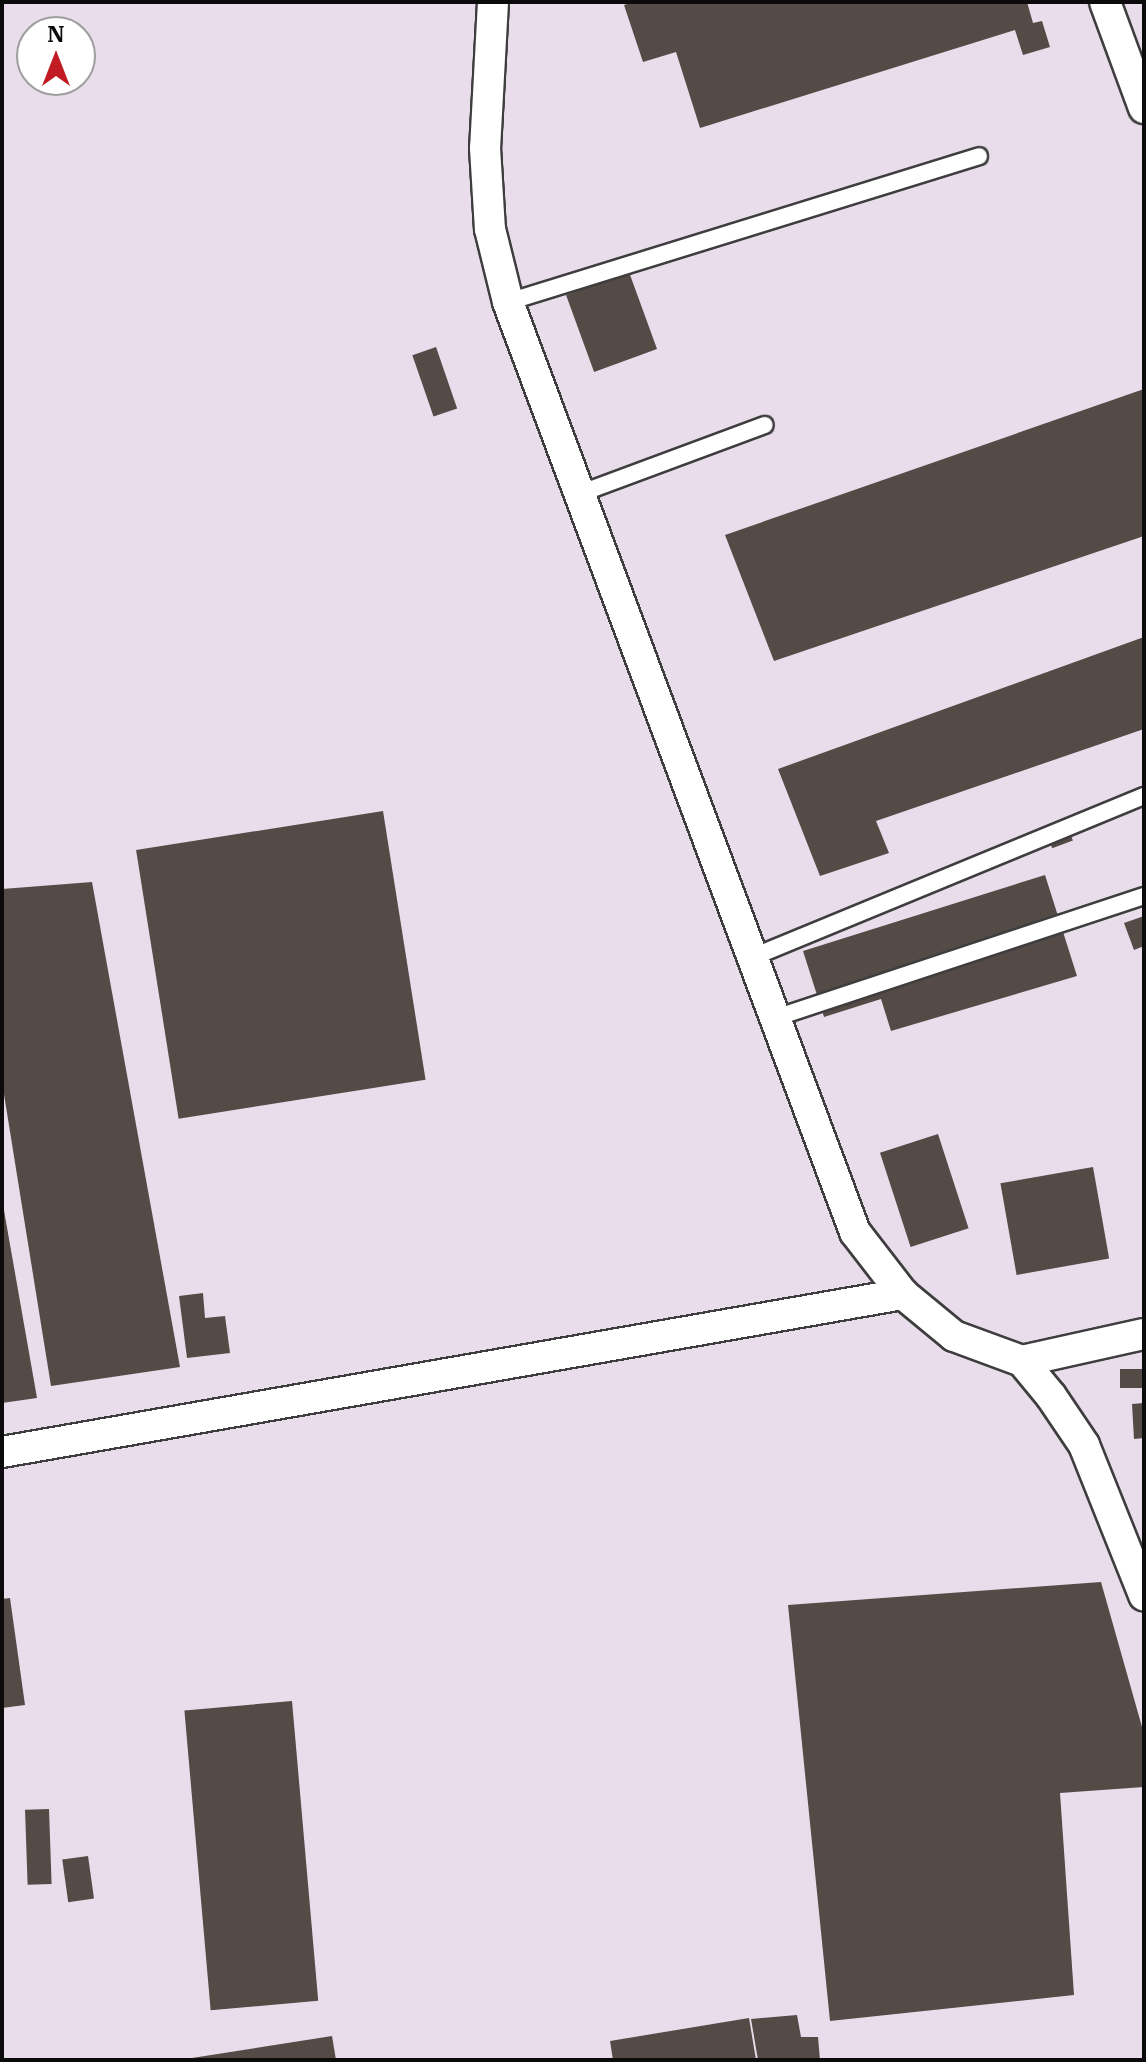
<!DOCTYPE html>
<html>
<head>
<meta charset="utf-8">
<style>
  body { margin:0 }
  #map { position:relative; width:1146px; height:2062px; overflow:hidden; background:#fffae8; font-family:"IBM Plex Serif",serif }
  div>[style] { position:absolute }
  .industrial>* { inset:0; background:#e9ddeb }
  .building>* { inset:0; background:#544b46; transform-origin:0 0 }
  .roads { filter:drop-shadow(2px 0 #3e3e3e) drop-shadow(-2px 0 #3e3e3e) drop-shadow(0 2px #3e3e3e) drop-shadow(0 -2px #3e3e3e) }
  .lane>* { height:16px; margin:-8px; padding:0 8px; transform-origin:8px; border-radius:8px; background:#fff }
  .street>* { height:30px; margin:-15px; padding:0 15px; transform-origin:15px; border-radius:15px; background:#fff }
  span { translate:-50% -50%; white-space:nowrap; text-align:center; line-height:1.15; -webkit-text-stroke:8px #fff; paint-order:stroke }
  .frame { position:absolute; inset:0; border:4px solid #0b0b0b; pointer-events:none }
  .north { position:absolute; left:16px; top:16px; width:80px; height:80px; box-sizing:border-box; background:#fff; border:2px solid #9d9d9d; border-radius:50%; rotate:0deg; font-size:22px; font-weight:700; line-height:32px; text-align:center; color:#0b0b0b }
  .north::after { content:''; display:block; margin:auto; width:28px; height:36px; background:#c21b24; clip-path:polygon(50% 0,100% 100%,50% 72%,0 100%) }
</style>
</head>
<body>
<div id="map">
  <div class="industrial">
    <i style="clip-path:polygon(evenodd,2px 2px,1144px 2px,1144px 2060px,2px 2060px,2px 2px,32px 32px,80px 32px,80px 80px,32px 80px,32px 32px)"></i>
  </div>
  <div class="building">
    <i style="clip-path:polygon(633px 2px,1027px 2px,1033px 23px,1042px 21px,1050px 47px,1023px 55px,1015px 30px,700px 128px,676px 52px,643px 62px,624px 5px)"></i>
    <i style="left:629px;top:272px;width:82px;height:67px;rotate:70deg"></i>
    <i style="left:436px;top:347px;width:65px;height:25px;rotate:71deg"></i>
    <i style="clip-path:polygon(1144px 389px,1144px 536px,774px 661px,725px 535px)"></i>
    <i style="clip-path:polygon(1144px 637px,1144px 729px,876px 821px,889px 853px,820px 876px,778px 769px)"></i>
    <i style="left:383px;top:811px;width:272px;height:250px;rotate:81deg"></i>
    <i style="left:1065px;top:819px;width:23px;height:22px;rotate:70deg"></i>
    <i style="clip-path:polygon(1045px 875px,1077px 976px,891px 1031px,881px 999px,824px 1017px,803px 951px)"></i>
    <i style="clip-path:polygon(92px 882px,180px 1367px,51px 1386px,2px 1082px,2px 889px)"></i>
    <i style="clip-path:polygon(1144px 916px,1144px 946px,1134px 950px,1124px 923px)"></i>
    <i style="left:938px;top:1134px;width:99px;height:61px;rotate:72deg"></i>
    <i style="left:1093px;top:1167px;width:93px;height:94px;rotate:80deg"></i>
    <i style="clip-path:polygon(2px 1199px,37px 1398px,2px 1403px)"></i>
    <i style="clip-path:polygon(203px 1293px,205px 1318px,225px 1316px,230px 1353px,187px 1358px,179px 1296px)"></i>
    <i style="left:1144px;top:1369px;width:19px;height:24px;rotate:90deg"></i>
    <i style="clip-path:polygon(1144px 1403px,1144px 1438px,1134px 1439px,1132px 1404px)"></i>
    <i style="clip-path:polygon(1101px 1582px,1144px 1734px,1144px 1787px,1060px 1793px,1074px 1995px,830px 2021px,788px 1605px)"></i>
    <i style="clip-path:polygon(10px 1598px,25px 1705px,2px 1708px,2px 1599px)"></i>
    <i style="left:292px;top:1701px;width:301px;height:108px;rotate:85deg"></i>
    <i style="left:49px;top:1809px;width:75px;height:24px;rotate:88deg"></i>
    <i style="left:88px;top:1856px;width:43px;height:26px;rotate:82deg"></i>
    <i style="clip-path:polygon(797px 2015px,801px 2037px,818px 2037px,820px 2060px,758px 2060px,751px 2019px)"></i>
    <i style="clip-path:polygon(749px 2018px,756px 2060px,613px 2060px,610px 2041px)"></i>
    <i style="clip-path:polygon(332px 2036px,336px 2060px,192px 2060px,192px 2058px)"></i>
  </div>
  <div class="roads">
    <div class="lane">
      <i style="left:508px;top:302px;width:493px;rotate:-17.2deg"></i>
      <i style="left:579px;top:494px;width:198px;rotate:-20.4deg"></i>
      <i style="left:753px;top:957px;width:423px;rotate:-22.4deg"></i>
      <i style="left:775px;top:1018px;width:389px;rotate:-18.3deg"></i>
    </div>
    <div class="street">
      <i style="left:493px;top:2px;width:146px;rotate:93.1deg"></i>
      <i style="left:485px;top:148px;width:81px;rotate:86.5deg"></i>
      <i style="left:490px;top:229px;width:75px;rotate:76.1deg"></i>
      <i style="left:508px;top:302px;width:993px;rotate:69.54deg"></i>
      <i style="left:855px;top:1232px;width:78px;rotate:52.3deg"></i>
      <i style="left:903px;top:1294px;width:66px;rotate:39.5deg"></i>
      <i style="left:954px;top:1336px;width:72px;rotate:20.2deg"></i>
      <i style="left:1022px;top:1361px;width:45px;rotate:50.4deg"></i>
      <i style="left:1051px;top:1396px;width:59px;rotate:56deg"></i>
      <i style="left:1084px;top:1445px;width:162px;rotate:68.2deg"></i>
      <i style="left:1105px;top:2px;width:113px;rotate:69.8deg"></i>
      <i style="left:1022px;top:1361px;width:125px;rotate:-12.5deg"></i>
      <i style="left:2px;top:1452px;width:915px;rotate:-9.95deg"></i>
    </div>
  </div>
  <div class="frame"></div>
  <div class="north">N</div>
</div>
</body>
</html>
